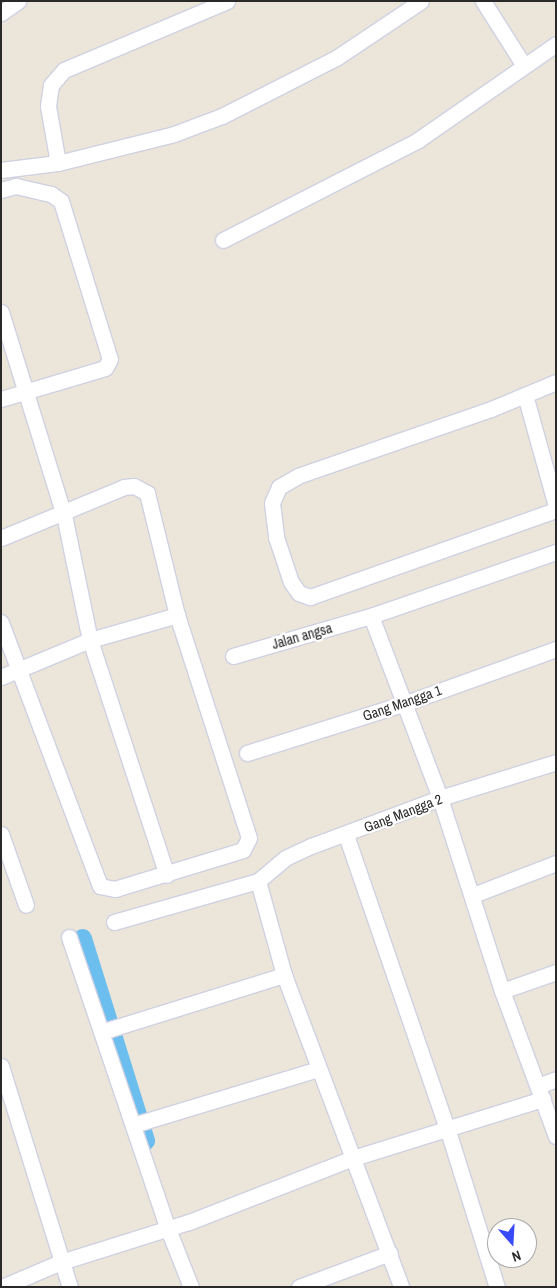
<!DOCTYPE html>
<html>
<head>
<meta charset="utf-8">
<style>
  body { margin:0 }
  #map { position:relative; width:557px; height:1288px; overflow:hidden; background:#ebe5da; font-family:"Archivo Narrow",sans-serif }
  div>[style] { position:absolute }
  .canal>* { height:19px; margin:-9.5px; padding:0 9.5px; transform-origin:9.5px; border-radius:9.5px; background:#6cbeee }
  .roads { filter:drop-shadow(1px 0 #cfd1e2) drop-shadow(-1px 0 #cfd1e2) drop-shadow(0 1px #cfd1e2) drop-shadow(0 -1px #cfd1e2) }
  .minor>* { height:15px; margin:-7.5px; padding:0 7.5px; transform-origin:7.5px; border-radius:7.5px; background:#fff }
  span { translate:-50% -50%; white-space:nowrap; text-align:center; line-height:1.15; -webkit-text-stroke:4.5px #fff; paint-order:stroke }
  .street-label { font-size:14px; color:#292929 }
  .frame { position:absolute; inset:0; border:2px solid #292929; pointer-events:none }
  .north { position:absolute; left:487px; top:1218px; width:50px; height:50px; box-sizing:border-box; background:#fff; border:1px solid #a9a9a9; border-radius:50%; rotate:161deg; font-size:14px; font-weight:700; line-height:20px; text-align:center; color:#292929 }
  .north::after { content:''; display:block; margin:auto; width:18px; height:22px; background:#394af9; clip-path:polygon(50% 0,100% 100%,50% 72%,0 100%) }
</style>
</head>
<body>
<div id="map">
  <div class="canal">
    <i style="left:82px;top:938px;width:212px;rotate:72.7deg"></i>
  </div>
  <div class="roads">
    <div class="minor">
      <i style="left:483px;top:1px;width:75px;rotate:57.6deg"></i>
      <i style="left:1px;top:13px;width:21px;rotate:-35deg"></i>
      <i style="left:58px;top:163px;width:58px;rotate:-100deg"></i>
      <i style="left:48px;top:106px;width:21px;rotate:-82deg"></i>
      <i style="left:51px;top:85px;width:20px;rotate:-49deg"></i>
      <i style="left:64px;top:70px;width:177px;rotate:-22.9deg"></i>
      <i style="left:1px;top:170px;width:57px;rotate:-7deg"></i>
      <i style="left:58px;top:163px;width:120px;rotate:-14deg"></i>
      <i style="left:174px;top:134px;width:51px;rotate:-20.6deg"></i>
      <i style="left:222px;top:116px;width:128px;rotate:-27deg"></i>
      <i style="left:336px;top:58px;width:102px;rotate:-33.8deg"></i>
      <i style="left:1px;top:190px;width:16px;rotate:-15deg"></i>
      <i style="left:16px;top:186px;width:36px;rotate:13deg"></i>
      <i style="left:51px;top:194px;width:12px;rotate:35deg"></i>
      <i style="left:61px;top:201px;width:165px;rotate:72.8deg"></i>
      <i style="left:110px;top:359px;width:10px;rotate:119deg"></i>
      <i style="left:105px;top:368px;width:109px;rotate:163.4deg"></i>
      <i style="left:223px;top:240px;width:219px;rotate:-27.1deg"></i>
      <i style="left:418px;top:140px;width:168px;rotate:-34.8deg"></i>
      <i style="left:1px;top:312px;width:213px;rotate:72.8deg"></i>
      <i style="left:64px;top:515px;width:128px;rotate:78.3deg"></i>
      <i style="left:90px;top:640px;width:247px;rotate:71.9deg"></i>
      <i style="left:556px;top:382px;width:70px;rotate:157.4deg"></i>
      <i style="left:491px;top:409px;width:204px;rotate:160.9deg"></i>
      <i style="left:298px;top:476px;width:22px;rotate:150deg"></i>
      <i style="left:279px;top:487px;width:17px;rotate:114deg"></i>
      <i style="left:272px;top:503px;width:34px;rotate:83deg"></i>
      <i style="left:276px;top:537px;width:47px;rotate:71.6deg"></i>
      <i style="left:291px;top:582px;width:14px;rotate:54deg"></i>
      <i style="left:299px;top:593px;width:12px;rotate:20deg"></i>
      <i style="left:310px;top:597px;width:261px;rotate:-19.5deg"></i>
      <i style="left:525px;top:395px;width:115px;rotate:74.4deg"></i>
      <i style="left:1px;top:538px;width:133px;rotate:-22.5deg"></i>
      <i style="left:124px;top:487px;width:10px;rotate:-6deg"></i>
      <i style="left:134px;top:486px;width:15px;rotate:28deg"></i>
      <i style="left:147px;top:493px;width:126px;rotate:76.2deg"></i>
      <i style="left:177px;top:615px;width:234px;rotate:72.1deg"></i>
      <i style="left:249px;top:838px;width:13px;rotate:117deg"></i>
      <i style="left:243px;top:850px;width:134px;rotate:163.1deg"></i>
      <i style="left:115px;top:889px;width:15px;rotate:-169deg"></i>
      <i style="left:100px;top:886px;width:282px;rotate:-110.6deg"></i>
      <i style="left:371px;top:616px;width:195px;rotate:69.2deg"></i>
      <i style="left:440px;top:798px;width:203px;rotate:72.2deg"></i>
      <i style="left:502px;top:991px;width:155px;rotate:69.6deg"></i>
      <i style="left:233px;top:656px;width:144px;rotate:-16.2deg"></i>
      <i style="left:371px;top:616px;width:196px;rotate:-19.1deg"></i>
      <i style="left:1px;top:677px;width:96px;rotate:-22.6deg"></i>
      <i style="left:90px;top:640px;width:91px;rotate:-16deg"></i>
      <i style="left:247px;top:753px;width:167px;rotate:-17.5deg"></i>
      <i style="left:406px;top:703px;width:159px;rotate:-19.8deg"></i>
      <i style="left:1px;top:834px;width:75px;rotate:70.6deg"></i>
      <i style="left:346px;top:835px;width:313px;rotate:71deg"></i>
      <i style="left:448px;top:1131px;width:164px;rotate:72.6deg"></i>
      <i style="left:258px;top:881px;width:98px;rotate:74.5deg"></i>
      <i style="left:284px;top:975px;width:333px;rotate:69.4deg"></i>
      <i style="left:473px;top:895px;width:89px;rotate:-21.1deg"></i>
      <i style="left:114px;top:922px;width:150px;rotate:-15.9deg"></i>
      <i style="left:258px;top:881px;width:35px;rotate:-40deg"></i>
      <i style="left:285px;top:858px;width:29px;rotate:-25deg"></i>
      <i style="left:311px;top:846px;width:138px;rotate:-20.4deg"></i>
      <i style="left:440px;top:798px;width:121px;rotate:-17.2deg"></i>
      <i style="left:69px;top:937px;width:308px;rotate:71.3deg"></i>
      <i style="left:168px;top:1229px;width:62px;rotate:68.4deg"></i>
      <i style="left:502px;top:991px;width:57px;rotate:-19.4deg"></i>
      <i style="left:101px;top:1032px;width:192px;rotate:-17.3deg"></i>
      <i style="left:1px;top:1066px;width:232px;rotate:72.7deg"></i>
      <i style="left:538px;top:1086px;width:19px;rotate:-21deg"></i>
      <i style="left:133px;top:1125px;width:194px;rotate:-16.8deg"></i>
      <i style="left:2px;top:1287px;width:64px;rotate:-23deg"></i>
      <i style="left:61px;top:1262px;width:134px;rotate:-17.4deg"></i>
      <i style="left:189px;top:1222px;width:176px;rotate:-21.3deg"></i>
      <i style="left:353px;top:1158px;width:199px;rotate:-17.3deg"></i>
      <i style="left:299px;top:1287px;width:97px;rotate:-20.5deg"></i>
    </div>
  </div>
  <div class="street-label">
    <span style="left:302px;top:636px;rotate:-16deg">Jalan angsa</span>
    <span style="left:402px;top:703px;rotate:-19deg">Gang Mangga 1</span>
    <span style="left:403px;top:813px;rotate:-21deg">Gang Mangga 2</span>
  </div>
  <div class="frame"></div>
  <div class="north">N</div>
</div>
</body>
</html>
